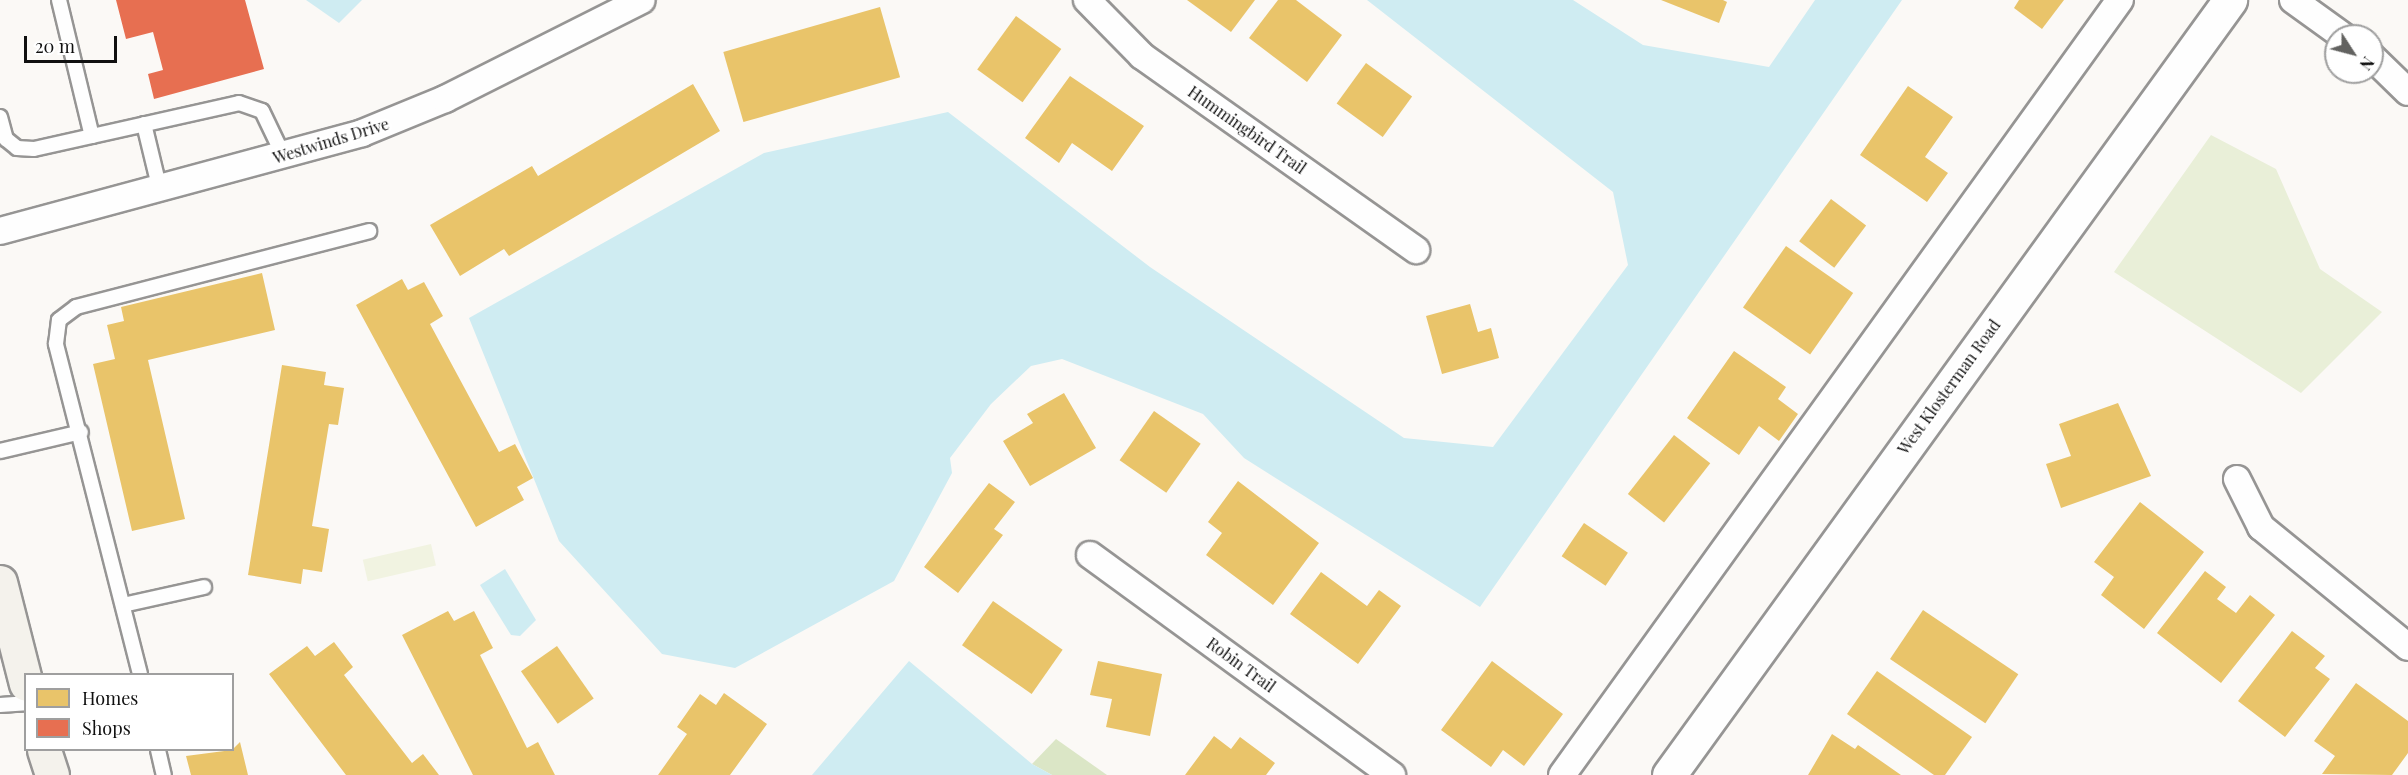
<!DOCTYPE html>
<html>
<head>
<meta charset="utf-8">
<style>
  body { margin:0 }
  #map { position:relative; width:2408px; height:775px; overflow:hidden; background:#fbf9f6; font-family:"Playfair Display",serif }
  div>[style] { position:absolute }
  .green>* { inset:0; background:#e9efd8 }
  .forest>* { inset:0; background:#dbe6c6 }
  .pitch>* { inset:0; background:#f1f3e1; transform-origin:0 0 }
  .water>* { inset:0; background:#cfecf2 }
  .homes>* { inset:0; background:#e9c46a; transform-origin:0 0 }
  .shops>* { inset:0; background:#e76f51 }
  .roads { filter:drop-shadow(2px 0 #969594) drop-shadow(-2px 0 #969594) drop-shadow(0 2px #969594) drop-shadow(0 -2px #969594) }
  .service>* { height:14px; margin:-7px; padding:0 7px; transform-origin:7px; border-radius:7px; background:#fefefe }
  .minor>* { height:26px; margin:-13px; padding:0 13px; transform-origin:13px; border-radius:13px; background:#fefefe }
  .tertiary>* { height:33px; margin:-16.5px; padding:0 16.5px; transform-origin:16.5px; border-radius:16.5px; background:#fefefe }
  .secondary>* { height:33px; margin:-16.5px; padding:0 16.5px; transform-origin:16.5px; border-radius:16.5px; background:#f4f2ec }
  span { translate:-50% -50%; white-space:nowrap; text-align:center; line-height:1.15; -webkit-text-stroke:6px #fff; paint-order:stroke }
  .street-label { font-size:16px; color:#101010 }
  .legend { position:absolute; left:24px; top:673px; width:210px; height:78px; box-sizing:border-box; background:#fff; border:2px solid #9f9f9f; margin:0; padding:8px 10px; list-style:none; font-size:18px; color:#101010 }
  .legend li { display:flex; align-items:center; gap:12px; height:30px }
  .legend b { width:30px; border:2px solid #9f9f9f }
  .north { position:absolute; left:2324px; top:24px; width:60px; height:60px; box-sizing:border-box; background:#fff; border:2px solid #9f9f9f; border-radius:50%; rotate:126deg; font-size:16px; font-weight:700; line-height:24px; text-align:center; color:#101010 }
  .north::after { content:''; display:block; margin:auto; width:21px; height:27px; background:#626260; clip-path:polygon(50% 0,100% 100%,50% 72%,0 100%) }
  .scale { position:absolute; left:24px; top:36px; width:93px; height:27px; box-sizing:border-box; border:3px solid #101010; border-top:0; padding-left:8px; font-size:18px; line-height:21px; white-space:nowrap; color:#101010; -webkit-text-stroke:4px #fff; paint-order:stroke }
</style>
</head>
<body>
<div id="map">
  <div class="green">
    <i style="clip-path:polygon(2211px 135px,2276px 169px,2320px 269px,2382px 312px,2301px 393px,2114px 272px)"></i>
  </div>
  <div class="forest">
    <i style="clip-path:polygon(1056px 739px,1107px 775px,1052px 775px,1032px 764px)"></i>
  </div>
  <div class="pitch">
    <i style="left:431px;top:544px;width:22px;height:70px;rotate:77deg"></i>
  </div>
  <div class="water">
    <i style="clip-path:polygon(306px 0,362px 0,339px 23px)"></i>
    <i style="clip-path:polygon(1367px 0,1573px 0,1643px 45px,1769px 67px,1815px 0,1902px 0,1480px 607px,1244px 458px,1203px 414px,1062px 359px,1031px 366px,991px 404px,950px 458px,952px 473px,894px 581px,735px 668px,662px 654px,559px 541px,469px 318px,764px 153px,948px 112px,1150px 267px,1404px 438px,1493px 447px,1628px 265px,1613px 192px)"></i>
    <i style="clip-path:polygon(505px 569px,536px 620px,520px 636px,511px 635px,480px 585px)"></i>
    <i style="clip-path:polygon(909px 661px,1032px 764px,1052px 775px,812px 775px)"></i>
  </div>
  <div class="homes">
    <i style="clip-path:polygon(1187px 0,1255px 0,1231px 32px)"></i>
    <i style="clip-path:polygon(1278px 0,1296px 0,1342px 35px,1307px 82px,1249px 38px)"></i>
    <i style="clip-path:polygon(1661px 0,1723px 0,1727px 2px,1719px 23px)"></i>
    <i style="clip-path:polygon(2019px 0,2064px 0,2042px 29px,2014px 8px)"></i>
    <i style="left:880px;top:7px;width:73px;height:163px;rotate:74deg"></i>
    <i style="left:1016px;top:16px;width:56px;height:66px;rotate:36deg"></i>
    <i style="left:1366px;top:63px;width:57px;height:50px;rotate:36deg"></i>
    <i style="clip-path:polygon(1070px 76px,1144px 126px,1112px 171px,1072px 143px,1059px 163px,1025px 138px)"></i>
    <i style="clip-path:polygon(693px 84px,720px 131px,509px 256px,504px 249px,460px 276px,430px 225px,532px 166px,538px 176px)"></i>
    <i style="clip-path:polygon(1908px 86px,1953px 117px,1925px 157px,1948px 173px,1927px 202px,1860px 155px)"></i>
    <i style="left:1831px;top:199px;width:44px;height:53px;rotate:37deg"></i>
    <i style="left:1786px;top:246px;width:82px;height:75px;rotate:35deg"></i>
    <i style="clip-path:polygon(262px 273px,275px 330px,148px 360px,185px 519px,132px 531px,93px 364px,115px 359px,107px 325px,124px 321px,121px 307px)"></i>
    <i style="clip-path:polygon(402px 279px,408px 290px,424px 282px,443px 316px,430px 324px,499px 452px,515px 444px,533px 478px,517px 487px,524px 500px,476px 527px,356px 305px)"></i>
    <i style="clip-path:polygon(1470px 304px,1478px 332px,1491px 328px,1499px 358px,1442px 374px,1426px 316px)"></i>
    <i style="clip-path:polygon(1734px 351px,1786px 387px,1778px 399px,1798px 414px,1779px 441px,1759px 426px,1739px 455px,1687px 418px)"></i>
    <i style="clip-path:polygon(282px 365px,326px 372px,324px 385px,344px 388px,338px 425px,329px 424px,312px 526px,329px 529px,322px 572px,303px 569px,301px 584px,248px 575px)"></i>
    <i style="clip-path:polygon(1064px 393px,1096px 448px,1030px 486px,1003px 441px,1033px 423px,1027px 414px)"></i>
    <i style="clip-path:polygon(2118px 403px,2151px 476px,2061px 508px,2046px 464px,2071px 456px,2059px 424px)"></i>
    <i style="left:1154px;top:411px;width:57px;height:60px;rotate:35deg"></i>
    <i style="left:1674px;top:435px;width:46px;height:75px;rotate:38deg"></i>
    <i style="clip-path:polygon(1238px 481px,1319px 543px,1273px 605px,1206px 555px,1222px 533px,1208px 522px)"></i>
    <i style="clip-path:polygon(989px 483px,1015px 502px,994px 529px,1003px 535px,958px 593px,924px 567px)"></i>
    <i style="clip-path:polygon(2140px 502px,2204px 552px,2144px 629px,2101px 595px,2114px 577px,2094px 562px)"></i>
    <i style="left:1584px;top:523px;width:53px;height:40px;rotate:34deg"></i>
    <i style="clip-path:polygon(2205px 571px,2226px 587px,2217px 599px,2236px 613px,2250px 595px,2275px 615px,2221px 683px,2157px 633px)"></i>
    <i style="clip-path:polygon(1321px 572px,1367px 606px,1379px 590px,1401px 606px,1358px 664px,1290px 614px)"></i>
    <i style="left:993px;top:601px;width:85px;height:54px;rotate:35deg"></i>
    <i style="left:1923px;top:610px;width:115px;height:59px;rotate:34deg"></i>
    <i style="clip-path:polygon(448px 611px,454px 621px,474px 611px,493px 648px,480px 655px,527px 748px,538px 742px,555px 775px,473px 775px,402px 635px)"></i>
    <i style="clip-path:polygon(2292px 631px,2325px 656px,2315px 668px,2330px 679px,2285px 737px,2238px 701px)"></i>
    <i style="clip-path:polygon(334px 642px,353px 667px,344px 675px,412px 763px,423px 754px,439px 775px,346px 775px,269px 674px,307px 646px,315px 656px)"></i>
    <i style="left:557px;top:646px;width:64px;height:44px;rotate:55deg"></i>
    <i style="clip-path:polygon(1098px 661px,1162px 674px,1150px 736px,1106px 727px,1112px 699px,1090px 695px)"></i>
    <i style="clip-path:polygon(1492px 661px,1563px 714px,1524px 766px,1503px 750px,1491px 767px,1441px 730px)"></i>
    <i style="clip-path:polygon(1877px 671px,1972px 737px,1945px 775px,1934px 775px,1847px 714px)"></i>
    <i style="clip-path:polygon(2356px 683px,2408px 721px,2408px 753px,2392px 775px,2322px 774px,2335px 756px,2314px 741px)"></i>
    <i style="clip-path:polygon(724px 693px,767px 724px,730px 775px,658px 775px,687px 734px,677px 727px,700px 694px,716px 705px)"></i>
    <i style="clip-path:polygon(1832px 734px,1855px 749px,1858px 745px,1901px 775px,1808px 775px)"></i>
    <i style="clip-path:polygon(1214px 736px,1231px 749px,1240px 737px,1275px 763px,1266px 775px,1185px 775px)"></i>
    <i style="clip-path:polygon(240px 742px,248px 775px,191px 775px,186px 756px,232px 750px)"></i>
  </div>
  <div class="shops">
    <i style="clip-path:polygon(116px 0,245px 0,264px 69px,154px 99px,148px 74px,163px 70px,153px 32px,126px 39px)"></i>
  </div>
  <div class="roads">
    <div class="service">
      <i style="left:59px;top:0;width:140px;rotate:76.4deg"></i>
      <i style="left:0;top:117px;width:23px;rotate:75deg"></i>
      <i style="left:6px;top:139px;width:14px;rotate:39deg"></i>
      <i style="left:17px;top:148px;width:17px;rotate:3deg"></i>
      <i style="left:34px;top:149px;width:210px;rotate:-12.6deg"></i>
      <i style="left:239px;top:103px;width:24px;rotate:19deg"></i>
      <i style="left:262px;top:111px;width:51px;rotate:64.4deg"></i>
      <i style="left:144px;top:124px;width:68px;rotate:76.4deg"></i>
      <i style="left:0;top:451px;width:83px;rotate:-13.2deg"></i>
      <i style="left:123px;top:605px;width:83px;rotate:-12.5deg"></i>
      <i style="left:140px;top:674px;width:341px;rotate:-104.3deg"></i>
      <i style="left:56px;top:344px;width:24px;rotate:-83deg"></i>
      <i style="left:59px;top:320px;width:21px;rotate:-37deg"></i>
      <i style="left:76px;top:307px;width:303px;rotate:-14.5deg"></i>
      <i style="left:0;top:705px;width:26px;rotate:-4deg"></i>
      <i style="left:158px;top:750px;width:26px;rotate:77deg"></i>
    </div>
    <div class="minor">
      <i style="left:1087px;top:0;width:78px;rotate:45.5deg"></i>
      <i style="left:1142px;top:56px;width:336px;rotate:35.3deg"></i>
      <i style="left:2293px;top:0;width:62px;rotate:35.8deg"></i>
      <i style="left:2372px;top:57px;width:50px;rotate:44.2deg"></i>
      <i style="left:0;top:231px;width:375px;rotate:-15.1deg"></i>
      <i style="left:362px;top:133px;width:90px;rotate:-22.3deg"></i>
      <i style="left:445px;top:99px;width:220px;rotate:-26.7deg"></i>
      <i style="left:2237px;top:479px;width:54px;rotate:63.4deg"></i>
      <i style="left:2261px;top:527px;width:190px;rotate:39.2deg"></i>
      <i style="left:1090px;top:555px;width:374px;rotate:36.1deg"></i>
      <i style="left:1562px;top:775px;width:955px;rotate:-54.25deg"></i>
    </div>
    <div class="tertiary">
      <i style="left:1669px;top:775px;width:957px;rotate:-54.1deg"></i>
    </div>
    <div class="secondary">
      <i style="left:0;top:582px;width:105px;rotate:75.7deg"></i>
      <i style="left:44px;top:750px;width:26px;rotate:72deg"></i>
    </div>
  </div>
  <div class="street-label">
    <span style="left:1247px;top:130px;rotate:35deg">Hummingbird Trail</span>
    <span style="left:331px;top:141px;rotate:-17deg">Westwinds Drive</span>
    <span style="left:1949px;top:387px;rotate:-54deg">West Klosterman Road</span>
    <span style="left:1241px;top:665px;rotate:36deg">Robin Trail</span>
  </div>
  <ul class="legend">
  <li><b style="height:16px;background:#e9c46a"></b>Homes</li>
  <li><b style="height:16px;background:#e76f51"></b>Shops</li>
  </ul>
  <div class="north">N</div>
  <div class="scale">20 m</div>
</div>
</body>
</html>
